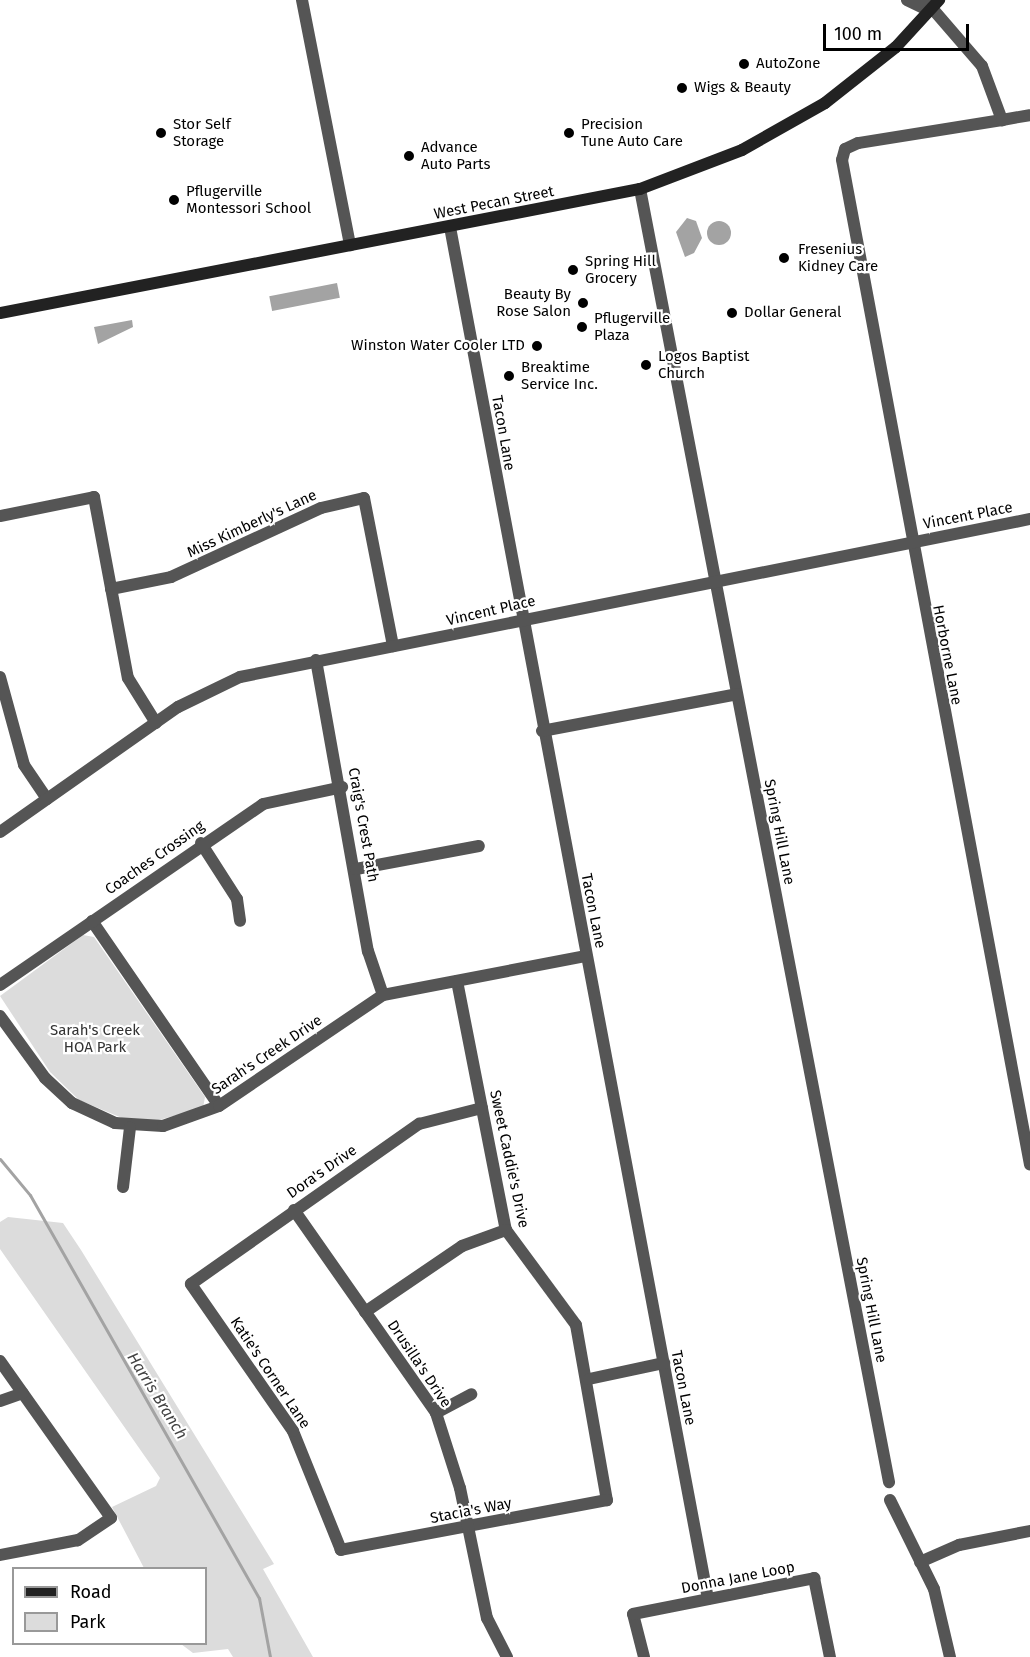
<!DOCTYPE html>
<html>
<head>
<meta charset="utf-8">
<style>
  body { margin:0 }
  #map { position:relative; width:1030px; height:1657px; overflow:hidden; background:#fff; font-family:"Fira Sans",sans-serif }
  div>[style] { position:absolute }
  .green>* { inset:0; background:#dcdcdc }
  .water>* { inset:0; background:#a3a3a3; transform-origin:0 0 }
  .round { border-radius:50% }
  .stream>* { height:3px; margin:-1.5px; padding:0 1.5px; transform-origin:1.5px; border-radius:1.5px; background:#a3a3a3 }
  .minor>* { height:12px; margin:-6px; padding:0 6px; transform-origin:6px; border-radius:6px; background:#555 }
  .tertiary>* { height:12px; margin:-6px; padding:0 6px; transform-origin:6px; border-radius:6px; background:#555 }
  .secondary>* { height:12px; margin:-6px; padding:0 6px; transform-origin:6px; border-radius:6px; background:#222 }
  .dots>* { width:16px; height:16px; translate:-50% -50%; box-sizing:border-box; border:3px solid #fff; border-radius:50% }
  span { translate:-50% -50%; white-space:nowrap; text-align:center; line-height:1.15; -webkit-text-stroke:4.5px #fff; paint-order:stroke }
  .poi-label { font-size:15px; color:#000 }
  .left { translate:0 -50%; text-align:left }
  .right { translate:-100% -50%; text-align:right }
  .street-label { font-size:15px; color:#000 }
  .park-label { font-size:15px; color:#333 }
  .water-label { font-size:16px; color:#444; font-style:italic }
  .legend { position:absolute; left:12px; top:1567px; width:195px; height:78px; box-sizing:border-box; background:#fff; border:2px solid #999; margin:0; padding:8px 10px; list-style:none; font-size:18px; color:#000 }
  .legend li { display:flex; align-items:center; gap:12px; height:30px }
  .legend b { width:30px; border:2px solid #999 }
  .scale { position:absolute; left:823px; top:24px; width:146px; height:27px; box-sizing:border-box; border:3px solid #000; border-top:0; padding-left:8px; font-size:18px; line-height:21px; white-space:nowrap; color:#000; -webkit-text-stroke:4px #fff; paint-order:stroke }
</style>
</head>
<body>
<div id="map">
  <div class="green">
    <i style="clip-path:polygon(83px 935px,94px 937px,205px 1097px,203px 1108px,155px 1121px,122px 1118px,79px 1100px,50px 1072px,0 996px)"></i>
    <i style="clip-path:polygon(8px 1217px,63px 1223px,81px 1250px,274px 1564px,263px 1569px,313px 1657px,233px 1657px,228px 1649px,193px 1653px,181px 1644px,206px 1644px,206px 1568px,144px 1568px,112px 1507px,156px 1486px,160px 1478px,0 1249px,0 1222px)"></i>
  </div>
  <div class="water">
    <i style="clip-path:polygon(687px 218px,696px 221px,702px 238px,694px 253px,685px 257px,676px 232px)"></i>
    <i class="round" style="left:707px;top:221px;width:24px;height:24px"></i>
    <i style="left:337px;top:283px;width:15px;height:69px;rotate:79deg"></i>
    <i style="clip-path:polygon(132px 320px,133px 327px,98px 344px,94px 327px)"></i>
  </div>
  <div class="stream">
    <i style="left:0;top:1159px;width:47px;rotate:50.2deg"></i>
    <i style="left:30px;top:1195px;width:464px;rotate:60.4deg"></i>
    <i style="left:259px;top:1598px;width:60px;rotate:79.4deg"></i>
  </div>
  <div class="minor">
    <i style="left:302px;top:0;width:250px;rotate:78.9deg"></i>
    <i style="left:1002px;top:120px;width:146px;rotate:170.9deg"></i>
    <i style="left:858px;top:143px;width:14px;rotate:155deg"></i>
    <i style="left:845px;top:149px;width:11px;rotate:105deg"></i>
    <i style="left:842px;top:160px;width:1022px;rotate:79.4deg"></i>
    <i style="left:640px;top:189px;width:1317px;rotate:79.1deg"></i>
    <i style="left:450px;top:227px;width:1396px;rotate:79.35deg"></i>
    <i style="left:0;top:516px;width:96px;rotate:-11.4deg"></i>
    <i style="left:94px;top:497px;width:184px;rotate:79.4deg"></i>
    <i style="left:128px;top:678px;width:53px;rotate:58.1deg"></i>
    <i style="left:111px;top:589px;width:61px;rotate:-11.3deg"></i>
    <i style="left:171px;top:577px;width:165px;rotate:-24.7deg"></i>
    <i style="left:321px;top:508px;width:44px;rotate:-13.1deg"></i>
    <i style="left:364px;top:498px;width:151px;rotate:78.9deg"></i>
    <i style="left:316px;top:660px;width:296px;rotate:79.9deg"></i>
    <i style="left:368px;top:951px;width:46px;rotate:71.2deg"></i>
    <i style="left:0;top:677px;width:91px;rotate:74.7deg"></i>
    <i style="left:24px;top:765px;width:41px;rotate:55.9deg"></i>
    <i style="left:542px;top:731px;width:198px;rotate:-10.7deg"></i>
    <i style="left:0;top:832px;width:218px;rotate:-35.1deg"></i>
    <i style="left:178px;top:707px;width:69px;rotate:-25.8deg"></i>
    <i style="left:240px;top:677px;width:806px;rotate:-11.31deg"></i>
    <i style="left:201px;top:843px;width:67px;rotate:57.3deg"></i>
    <i style="left:237px;top:899px;width:22px;rotate:82deg"></i>
    <i style="left:356px;top:869px;width:125px;rotate:-10.6deg"></i>
    <i style="left:92px;top:921px;width:224px;rotate:55.5deg"></i>
    <i style="left:457px;top:981px;width:254px;rotate:78.9deg"></i>
    <i style="left:506px;top:1230px;width:118px;rotate:53.6deg"></i>
    <i style="left:576px;top:1325px;width:178px;rotate:80deg"></i>
    <i style="left:607px;top:1500px;width:271px;rotate:169.4deg"></i>
    <i style="left:341px;top:1550px;width:128px;rotate:-112deg"></i>
    <i style="left:293px;top:1431px;width:179px;rotate:-124.8deg"></i>
    <i style="left:191px;top:1284px;width:279px;rotate:-35.1deg"></i>
    <i style="left:419px;top:1124px;width:65px;rotate:-14.3deg"></i>
    <i style="left:0;top:985px;width:319px;rotate:-34.5deg"></i>
    <i style="left:263px;top:804px;width:81px;rotate:-12.1deg"></i>
    <i style="left:0;top:1016px;width:77px;rotate:54deg"></i>
    <i style="left:45px;top:1078px;width:37px;rotate:43deg"></i>
    <i style="left:72px;top:1103px;width:47px;rotate:24.9deg"></i>
    <i style="left:115px;top:1123px;width:48px;rotate:3.6deg"></i>
    <i style="left:163px;top:1126px;width:59px;rotate:-19.7deg"></i>
    <i style="left:219px;top:1106px;width:198px;rotate:-34.1deg"></i>
    <i style="left:383px;top:995px;width:207px;rotate:-10.9deg"></i>
    <i style="left:123px;top:1187px;width:60px;rotate:-83.3deg"></i>
    <i style="left:294px;top:1210px;width:248px;rotate:55deg"></i>
    <i style="left:436px;top:1413px;width:79px;rotate:72.3deg"></i>
    <i style="left:460px;top:1488px;width:133px;rotate:78.3deg"></i>
    <i style="left:487px;top:1618px;width:44px;rotate:62.9deg"></i>
    <i style="left:365px;top:1312px;width:117px;rotate:-34.2deg"></i>
    <i style="left:462px;top:1246px;width:47px;rotate:-20deg"></i>
    <i style="left:0;top:1361px;width:192px;rotate:54.7deg"></i>
    <i style="left:111px;top:1518px;width:40px;rotate:146deg"></i>
    <i style="left:78px;top:1540px;width:79px;rotate:169.1deg"></i>
    <i style="left:589px;top:1379px;width:77px;rotate:-12deg"></i>
    <i style="left:0;top:1401px;width:24px;rotate:-19deg"></i>
    <i style="left:436px;top:1413px;width:40px;rotate:-28deg"></i>
    <i style="left:890px;top:1500px;width:99px;rotate:63.7deg"></i>
    <i style="left:934px;top:1589px;width:70px;rotate:76.8deg"></i>
    <i style="left:920px;top:1562px;width:43px;rotate:-23.6deg"></i>
    <i style="left:959px;top:1545px;width:72px;rotate:-11.2deg"></i>
    <i style="left:644px;top:1657px;width:44px;rotate:-104.3deg"></i>
    <i style="left:633px;top:1614px;width:185px;rotate:-11.2deg"></i>
    <i style="left:814px;top:1578px;width:81px;rotate:78.6deg"></i>
  </div>
  <div class="tertiary">
    <i style="left:907px;top:0;width:25px;rotate:26deg"></i>
    <i style="left:925px;top:0;width:87px;rotate:49.2deg"></i>
    <i style="left:982px;top:66px;width:58px;rotate:69.7deg"></i>
    <i style="left:1002px;top:120px;width:28px;rotate:-10deg"></i>
  </div>
  <div class="secondary">
    <i style="left:0;top:313px;width:652px;rotate:-10.97deg"></i>
    <i style="left:640px;top:189px;width:109px;rotate:-20.9deg"></i>
    <i style="left:742px;top:150px;width:95px;rotate:-29.5deg"></i>
    <i style="left:825px;top:103px;width:90px;rotate:-38.3deg"></i>
    <i style="left:896px;top:47px;width:64px;rotate:-47.5deg"></i>
  </div>
  <div class="dots">
    <i style="left:744px;top:64px;background:#000"></i>
    <i style="left:682px;top:88px;background:#000"></i>
    <i style="left:161px;top:133px;background:#000"></i>
    <i style="left:569px;top:133px;background:#000"></i>
    <i style="left:409px;top:156px;background:#000"></i>
    <i style="left:174px;top:200px;background:#000"></i>
    <i style="left:784px;top:258px;background:#000"></i>
    <i style="left:573px;top:270px;background:#000"></i>
    <i style="left:583px;top:303px;background:#000"></i>
    <i style="left:732px;top:313px;background:#000"></i>
    <i style="left:582px;top:327px;background:#000"></i>
    <i style="left:537px;top:346px;background:#000"></i>
    <i style="left:646px;top:365px;background:#000"></i>
    <i style="left:509px;top:376px;background:#000"></i>
  </div>
  <div class="poi-label">
    <span class="left" style="left:756px;top:64px">AutoZone</span>
    <span class="left" style="left:694px;top:88px">Wigs &amp; Beauty</span>
    <span class="left" style="left:173px;top:133px">Stor Self<br>Storage</span>
    <span class="left" style="left:581px;top:133px">Precision<br>Tune Auto Care</span>
    <span class="left" style="left:421px;top:156px">Advance<br>Auto Parts</span>
    <span class="left" style="left:186px;top:200px">Pflugerville<br>Montessori School</span>
    <span class="left" style="left:798px;top:258px">Fresenius<br>Kidney Care</span>
    <span class="left" style="left:585px;top:270px">Spring Hill<br>Grocery</span>
    <span class="right" style="left:571px;top:303px">Beauty By<br>Rose Salon</span>
    <span class="left" style="left:744px;top:313px">Dollar General</span>
    <span class="left" style="left:594px;top:327px">Pflugerville<br>Plaza</span>
    <span class="right" style="left:525px;top:346px">Winston Water Cooler LTD</span>
    <span class="left" style="left:658px;top:365px">Logos Baptist<br>Church</span>
    <span class="left" style="left:521px;top:376px">Breaktime<br>Service Inc.</span>
  </div>
  <div class="street-label">
    <span style="left:494px;top:203px;rotate:-11deg">West Pecan Street</span>
    <span style="left:503px;top:433px;rotate:80deg">Tacon Lane</span>
    <span style="left:968px;top:516px;rotate:-11deg">Vincent Place</span>
    <span style="left:252px;top:524px;rotate:-25deg">Miss Kimberly's Lane</span>
    <span style="left:491px;top:611px;rotate:-13deg">Vincent Place</span>
    <span style="left:947px;top:655px;rotate:79deg">Horborne Lane</span>
    <span style="left:363px;top:825px;rotate:80deg">Craig's Crest Path</span>
    <span style="left:779px;top:832px;rotate:79deg">Spring Hill Lane</span>
    <span style="left:155px;top:858px;rotate:-35deg">Coaches Crossing</span>
    <span style="left:593px;top:911px;rotate:79deg">Tacon Lane</span>
    <span style="left:267px;top:1055px;rotate:-34deg">Sarah's Creek Drive</span>
    <span style="left:509px;top:1159px;rotate:78deg">Sweet Caddie's Drive</span>
    <span style="left:322px;top:1172px;rotate:-35deg">Dora's Drive</span>
    <span style="left:871px;top:1310px;rotate:79deg">Spring Hill Lane</span>
    <span style="left:419px;top:1364px;rotate:56deg">Drusilla's Drive</span>
    <span style="left:270px;top:1373px;rotate:56deg">Katie's Corner Lane</span>
    <span style="left:683px;top:1388px;rotate:79deg">Tacon Lane</span>
    <span style="left:471px;top:1511px;rotate:-11deg">Stacia's Way</span>
    <span style="left:738px;top:1578px;rotate:-11deg">Donna Jane Loop</span>
  </div>
  <div class="park-label">
    <span style="left:95px;top:1039px">Sarah's Creek<br>HOA Park</span>
  </div>
  <div class="water-label">
    <span style="left:157px;top:1396px;rotate:58deg">Harris Branch</span>
  </div>
  <ul class="legend">
  <li><b style="height:8px;background:#222"></b>Road</li>
  <li><b style="height:16px;background:#dcdcdc"></b>Park</li>
  </ul>
  <div class="scale">100 m</div>
</div>
</body>
</html>
